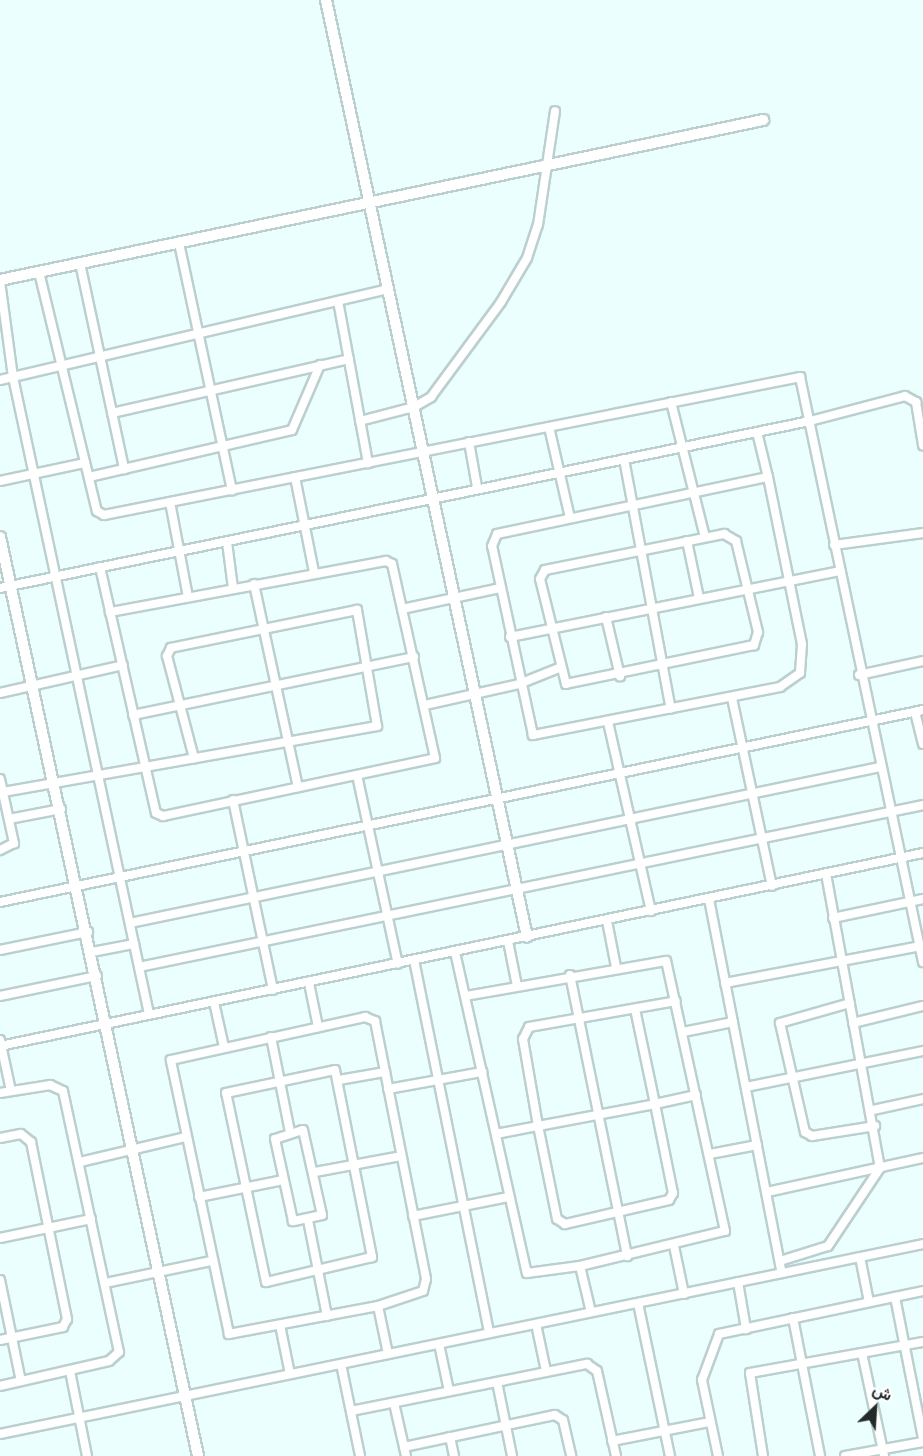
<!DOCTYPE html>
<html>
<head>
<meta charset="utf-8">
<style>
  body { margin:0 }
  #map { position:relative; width:923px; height:1456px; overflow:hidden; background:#ecffff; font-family:Inter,Vazirmatn,sans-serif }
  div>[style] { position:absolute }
  .roads { filter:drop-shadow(2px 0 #bccfcf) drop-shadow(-2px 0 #bccfcf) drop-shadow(0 2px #bccfcf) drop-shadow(0 -2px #bccfcf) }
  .street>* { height:8px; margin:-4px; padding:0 4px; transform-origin:4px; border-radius:4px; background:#fff }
  .secondary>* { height:10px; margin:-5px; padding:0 5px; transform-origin:5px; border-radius:5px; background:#fff }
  span { translate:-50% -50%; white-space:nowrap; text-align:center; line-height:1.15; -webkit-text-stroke:6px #fff; paint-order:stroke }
  .north { position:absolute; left:845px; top:1378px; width:60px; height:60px; -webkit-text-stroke:4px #fff; paint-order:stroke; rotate:25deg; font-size:16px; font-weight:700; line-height:24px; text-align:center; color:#232a2a }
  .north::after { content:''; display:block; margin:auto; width:21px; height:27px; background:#232a2a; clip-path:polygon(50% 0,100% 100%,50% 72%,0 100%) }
</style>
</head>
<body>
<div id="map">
  <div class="roads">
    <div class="street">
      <i style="left:179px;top:243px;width:253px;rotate:77.9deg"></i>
      <i style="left:80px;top:263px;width:211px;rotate:77.9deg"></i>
      <i style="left:39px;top:272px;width:246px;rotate:76.4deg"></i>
      <i style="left:97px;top:511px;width:8px;rotate:30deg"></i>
      <i style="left:104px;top:515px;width:710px;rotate:-11.21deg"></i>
      <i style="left:800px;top:377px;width:598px;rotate:78.13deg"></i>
      <i style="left:0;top:281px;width:97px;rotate:82.3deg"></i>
      <i style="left:13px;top:377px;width:651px;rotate:77.95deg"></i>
      <i style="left:338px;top:301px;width:165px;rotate:79.5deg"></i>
      <i style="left:0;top:380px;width:394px;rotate:-13.2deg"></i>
      <i style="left:671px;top:402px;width:139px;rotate:75.9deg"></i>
      <i style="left:112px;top:413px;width:243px;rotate:-12.8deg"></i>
      <i style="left:360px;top:421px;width:56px;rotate:-14.5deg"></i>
      <i style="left:414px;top:407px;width:20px;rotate:-30deg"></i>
      <i style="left:431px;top:397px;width:118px;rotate:-53.6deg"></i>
      <i style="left:501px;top:302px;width:51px;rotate:-59.4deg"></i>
      <i style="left:527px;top:258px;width:35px;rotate:-72deg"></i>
      <i style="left:538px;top:225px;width:115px;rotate:-81.5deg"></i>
      <i style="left:549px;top:427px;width:93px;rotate:77deg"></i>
      <i style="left:757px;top:432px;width:46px;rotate:76.3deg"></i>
      <i style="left:768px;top:477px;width:170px;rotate:78.5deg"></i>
      <i style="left:802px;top:644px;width:29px;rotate:94deg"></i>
      <i style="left:800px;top:673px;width:24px;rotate:145deg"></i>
      <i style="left:780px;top:687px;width:252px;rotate:169deg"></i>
      <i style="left:533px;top:735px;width:193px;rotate:-102.2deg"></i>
      <i style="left:492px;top:546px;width:13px;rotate:-67deg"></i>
      <i style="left:497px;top:534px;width:277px;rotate:-11.9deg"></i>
      <i style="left:469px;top:442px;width:46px;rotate:79.9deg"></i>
      <i style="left:624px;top:459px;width:254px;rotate:79.4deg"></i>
      <i style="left:89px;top:477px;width:208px;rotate:-13deg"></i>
      <i style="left:292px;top:430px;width:71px;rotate:-66.7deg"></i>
      <i style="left:295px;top:477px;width:97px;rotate:78.7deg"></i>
      <i style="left:0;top:481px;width:87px;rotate:-12deg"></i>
      <i style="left:170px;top:502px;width:97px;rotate:79.3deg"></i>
      <i style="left:724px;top:534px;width:14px;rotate:30deg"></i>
      <i style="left:736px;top:541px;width:94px;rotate:76.4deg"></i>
      <i style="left:758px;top:632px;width:14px;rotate:107deg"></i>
      <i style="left:754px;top:645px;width:192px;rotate:168.3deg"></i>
      <i style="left:566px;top:684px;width:108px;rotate:-103.9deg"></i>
      <i style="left:540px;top:579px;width:10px;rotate:-61deg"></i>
      <i style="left:545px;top:570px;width:183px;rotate:-11.4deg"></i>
      <i style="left:687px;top:541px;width:58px;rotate:78.1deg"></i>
      <i style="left:227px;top:542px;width:46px;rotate:82.6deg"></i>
      <i style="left:834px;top:545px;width:90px;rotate:-7.7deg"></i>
      <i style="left:100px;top:567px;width:252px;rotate:77.2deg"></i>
      <i style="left:156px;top:813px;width:8px;rotate:23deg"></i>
      <i style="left:163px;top:816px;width:278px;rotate:-12deg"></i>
      <i style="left:435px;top:758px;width:199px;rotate:-102.5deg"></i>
      <i style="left:392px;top:564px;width:7px;rotate:-153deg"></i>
      <i style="left:386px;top:561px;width:281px;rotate:169.5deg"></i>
      <i style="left:254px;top:584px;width:208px;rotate:77.8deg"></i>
      <i style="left:0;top:588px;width:827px;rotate:-11.65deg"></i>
      <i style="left:810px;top:421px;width:98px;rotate:-14.7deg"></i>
      <i style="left:905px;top:396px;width:13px;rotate:29deg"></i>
      <i style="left:916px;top:402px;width:44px;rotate:80.8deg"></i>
      <i style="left:402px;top:609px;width:100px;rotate:-12.1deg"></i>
      <i style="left:606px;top:617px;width:61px;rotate:76.7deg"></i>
      <i style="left:510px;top:637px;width:336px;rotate:-11.3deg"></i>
      <i style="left:859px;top:675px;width:66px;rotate:-12.3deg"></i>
      <i style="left:0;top:693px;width:126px;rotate:-12.8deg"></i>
      <i style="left:732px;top:698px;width:192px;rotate:78deg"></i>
      <i style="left:425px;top:705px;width:96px;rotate:-12.6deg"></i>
      <i style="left:519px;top:684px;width:43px;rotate:-21.8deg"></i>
      <i style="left:915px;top:712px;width:33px;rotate:76deg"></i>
      <i style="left:133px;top:715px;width:287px;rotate:-11.7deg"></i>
      <i style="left:608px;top:722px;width:194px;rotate:77.2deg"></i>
      <i style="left:357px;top:775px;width:193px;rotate:77.8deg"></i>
      <i style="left:0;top:779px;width:66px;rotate:77.7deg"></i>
      <i style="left:14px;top:843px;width:16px;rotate:153deg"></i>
      <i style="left:3px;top:792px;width:380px;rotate:-10deg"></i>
      <i style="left:377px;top:726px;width:118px;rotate:-99.8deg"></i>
      <i style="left:357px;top:610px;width:190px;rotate:168.5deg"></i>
      <i style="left:171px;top:648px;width:9px;rotate:117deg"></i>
      <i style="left:167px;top:656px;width:106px;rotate:75.2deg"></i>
      <i style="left:233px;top:800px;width:194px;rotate:78.1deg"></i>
      <i style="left:9px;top:819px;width:53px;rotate:-10.9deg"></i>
      <i style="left:709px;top:899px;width:381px;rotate:79deg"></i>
      <i style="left:0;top:902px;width:943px;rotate:-11.75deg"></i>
      <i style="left:833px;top:918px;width:92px;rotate:-11.9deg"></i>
      <i style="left:607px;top:921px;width:47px;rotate:78.9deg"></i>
      <i style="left:130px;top:923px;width:766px;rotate:-11.75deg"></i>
      <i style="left:508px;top:941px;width:46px;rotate:78.7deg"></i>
      <i style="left:0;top:950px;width:90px;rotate:-11.6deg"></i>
      <i style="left:92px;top:952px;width:43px;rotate:-10.8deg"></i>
      <i style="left:455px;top:952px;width:329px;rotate:77.4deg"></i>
      <i style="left:527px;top:1273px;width:53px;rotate:-7.5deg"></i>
      <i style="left:580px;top:1266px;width:149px;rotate:-13.6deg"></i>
      <i style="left:725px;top:1231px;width:276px;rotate:-102.3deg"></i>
      <i style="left:666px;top:961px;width:203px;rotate:170.1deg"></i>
      <i style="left:414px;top:960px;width:380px;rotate:78.6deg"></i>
      <i style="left:139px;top:967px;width:801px;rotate:-11.67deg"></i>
      <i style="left:570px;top:975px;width:287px;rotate:78.5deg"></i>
      <i style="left:309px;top:983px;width:45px;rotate:78.4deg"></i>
      <i style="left:725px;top:983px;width:198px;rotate:-10.7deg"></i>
      <i style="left:0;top:996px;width:99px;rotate:-11.7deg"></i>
      <i style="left:214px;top:1002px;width:46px;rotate:77.5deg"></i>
      <i style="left:850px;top:1003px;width:73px;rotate:164.1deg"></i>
      <i style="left:780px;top:1023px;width:112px;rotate:77.1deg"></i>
      <i style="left:805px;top:1132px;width:8px;rotate:30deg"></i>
      <i style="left:812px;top:1136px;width:64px;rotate:-9deg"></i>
      <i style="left:635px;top:1009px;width:97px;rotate:78.1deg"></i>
      <i style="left:655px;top:1104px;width:42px;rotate:-12.4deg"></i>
      <i style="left:365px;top:1017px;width:11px;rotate:22deg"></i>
      <i style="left:375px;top:1021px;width:263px;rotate:78.8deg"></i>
      <i style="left:426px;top:1279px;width:12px;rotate:104deg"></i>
      <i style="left:423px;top:1291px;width:47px;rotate:161.6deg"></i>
      <i style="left:378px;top:1306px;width:152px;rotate:169.4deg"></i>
      <i style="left:229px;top:1334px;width:280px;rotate:-102deg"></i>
      <i style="left:171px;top:1060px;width:199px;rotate:-12.5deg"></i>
      <i style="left:853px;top:1023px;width:72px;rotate:-13.7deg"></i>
      <i style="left:683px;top:1032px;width:51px;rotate:-11.3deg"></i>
      <i style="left:271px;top:1037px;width:97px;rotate:78.7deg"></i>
      <i style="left:0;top:1040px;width:52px;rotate:77.8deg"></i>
      <i style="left:0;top:1046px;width:943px;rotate:-11.81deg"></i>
      <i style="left:335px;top:1070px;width:191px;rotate:78.8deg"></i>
      <i style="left:372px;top:1257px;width:109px;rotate:166.7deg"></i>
      <i style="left:266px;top:1282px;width:193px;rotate:-101.9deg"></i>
      <i style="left:226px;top:1093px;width:111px;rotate:-11.9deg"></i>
      <i style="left:339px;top:1080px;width:47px;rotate:-9.9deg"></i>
      <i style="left:746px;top:1087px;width:181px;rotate:-11.5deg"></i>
      <i style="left:388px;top:1089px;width:96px;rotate:-10.3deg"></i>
      <i style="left:0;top:1093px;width:51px;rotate:-9.1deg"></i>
      <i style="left:50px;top:1085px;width:14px;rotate:25deg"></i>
      <i style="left:63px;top:1091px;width:267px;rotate:77.9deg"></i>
      <i style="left:119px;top:1352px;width:13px;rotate:138deg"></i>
      <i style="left:109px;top:1361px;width:112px;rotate:167.1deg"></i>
      <i style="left:873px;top:1110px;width:51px;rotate:-12.4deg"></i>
      <i style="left:303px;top:1130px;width:87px;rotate:77.4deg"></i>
      <i style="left:322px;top:1215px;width:30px;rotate:168deg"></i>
      <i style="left:293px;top:1221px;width:84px;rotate:-102.4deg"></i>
      <i style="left:275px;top:1139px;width:29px;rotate:-18deg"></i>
      <i style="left:496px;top:1134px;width:43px;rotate:-10.8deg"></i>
      <i style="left:538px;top:1126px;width:119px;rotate:-10.6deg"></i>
      <i style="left:655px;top:1104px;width:91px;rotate:78.6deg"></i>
      <i style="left:673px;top:1193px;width:8px;rotate:120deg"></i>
      <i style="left:669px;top:1200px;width:107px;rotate:167deg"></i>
      <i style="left:565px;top:1224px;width:9px;rotate:-148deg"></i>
      <i style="left:557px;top:1219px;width:95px;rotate:-101.5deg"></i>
      <i style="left:538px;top:1126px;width:88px;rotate:-99.8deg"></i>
      <i style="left:523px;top:1039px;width:13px;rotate:-63deg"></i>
      <i style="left:529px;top:1027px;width:149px;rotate:-10deg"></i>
      <i style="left:0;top:1138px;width:21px;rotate:-11deg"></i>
      <i style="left:21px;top:1134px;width:13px;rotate:39deg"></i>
      <i style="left:31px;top:1142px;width:181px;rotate:78.5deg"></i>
      <i style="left:67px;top:1319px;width:9px;rotate:117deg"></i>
      <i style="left:63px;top:1327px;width:64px;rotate:168.3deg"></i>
      <i style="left:710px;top:1154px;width:48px;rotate:-10.8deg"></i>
      <i style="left:80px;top:1162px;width:109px;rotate:-13.3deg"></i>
      <i style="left:315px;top:1172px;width:87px;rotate:-10.5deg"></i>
      <i style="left:767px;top:1192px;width:160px;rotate:-12.3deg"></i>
      <i style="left:199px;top:1197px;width:86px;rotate:-11.4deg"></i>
      <i style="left:413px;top:1216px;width:97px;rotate:-11.3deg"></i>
      <i style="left:308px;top:1220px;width:98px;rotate:78.8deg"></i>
      <i style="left:0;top:1238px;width:93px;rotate:-11.8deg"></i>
      <i style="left:674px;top:1246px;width:49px;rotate:78.2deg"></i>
      <i style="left:860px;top:1257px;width:46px;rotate:78.7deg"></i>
      <i style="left:780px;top:1261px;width:50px;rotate:-17.4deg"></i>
      <i style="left:828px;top:1246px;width:94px;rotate:-56.3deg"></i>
      <i style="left:880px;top:1168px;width:298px;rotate:-100.4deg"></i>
      <i style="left:580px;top:1266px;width:47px;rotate:76.6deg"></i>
      <i style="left:0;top:1280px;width:103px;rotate:78.3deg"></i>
      <i style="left:738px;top:1282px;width:48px;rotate:80.3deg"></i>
      <i style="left:105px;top:1283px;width:108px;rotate:-11.7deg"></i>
      <i style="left:895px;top:1297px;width:144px;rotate:78.8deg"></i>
      <i style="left:638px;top:1303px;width:156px;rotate:78.2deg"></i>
      <i style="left:378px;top:1306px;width:49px;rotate:78.2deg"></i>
      <i style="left:793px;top:1318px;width:141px;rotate:78.9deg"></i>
      <i style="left:536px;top:1324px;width:48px;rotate:78deg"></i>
      <i style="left:280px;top:1325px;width:50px;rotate:78.5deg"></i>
      <i style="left:439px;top:1344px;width:48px;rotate:78deg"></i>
      <i style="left:862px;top:1353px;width:105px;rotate:77.9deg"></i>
      <i style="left:341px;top:1364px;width:94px;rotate:78.3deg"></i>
      <i style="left:70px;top:1371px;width:87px;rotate:78.7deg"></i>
      <i style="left:497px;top:1382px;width:76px;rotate:78.5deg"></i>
      <i style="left:394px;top:1403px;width:54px;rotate:77.2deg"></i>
      <i style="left:351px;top:1411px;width:241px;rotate:-11.3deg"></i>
      <i style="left:587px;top:1364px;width:12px;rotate:35deg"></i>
      <i style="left:597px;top:1371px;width:87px;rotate:77.4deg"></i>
      <i style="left:0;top:1434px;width:942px;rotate:-11.63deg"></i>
      <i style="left:450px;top:1437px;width:19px;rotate:78deg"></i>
      <i style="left:612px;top:1441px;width:100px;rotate:-11deg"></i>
      <i style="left:404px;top:1447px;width:154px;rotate:-12deg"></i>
      <i style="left:555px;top:1415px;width:9px;rotate:32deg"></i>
      <i style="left:563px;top:1420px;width:37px;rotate:77deg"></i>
      <i style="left:718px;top:1456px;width:78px;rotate:-101.9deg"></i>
      <i style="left:702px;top:1380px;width:49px;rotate:-69.7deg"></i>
      <i style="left:719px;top:1334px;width:208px;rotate:-11.9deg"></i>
      <i style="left:763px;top:1456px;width:84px;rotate:-98.9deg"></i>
      <i style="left:750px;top:1373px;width:176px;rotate:-10.2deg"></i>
      <i style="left:845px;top:1456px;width:79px;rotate:-10.2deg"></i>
    </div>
    <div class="secondary">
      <i style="left:326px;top:0;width:958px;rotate:77.89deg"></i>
      <i style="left:0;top:280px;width:780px;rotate:-11.84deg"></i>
      <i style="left:0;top:537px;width:940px;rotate:77.84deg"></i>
    </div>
  </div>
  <div class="north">ش</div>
</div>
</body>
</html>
